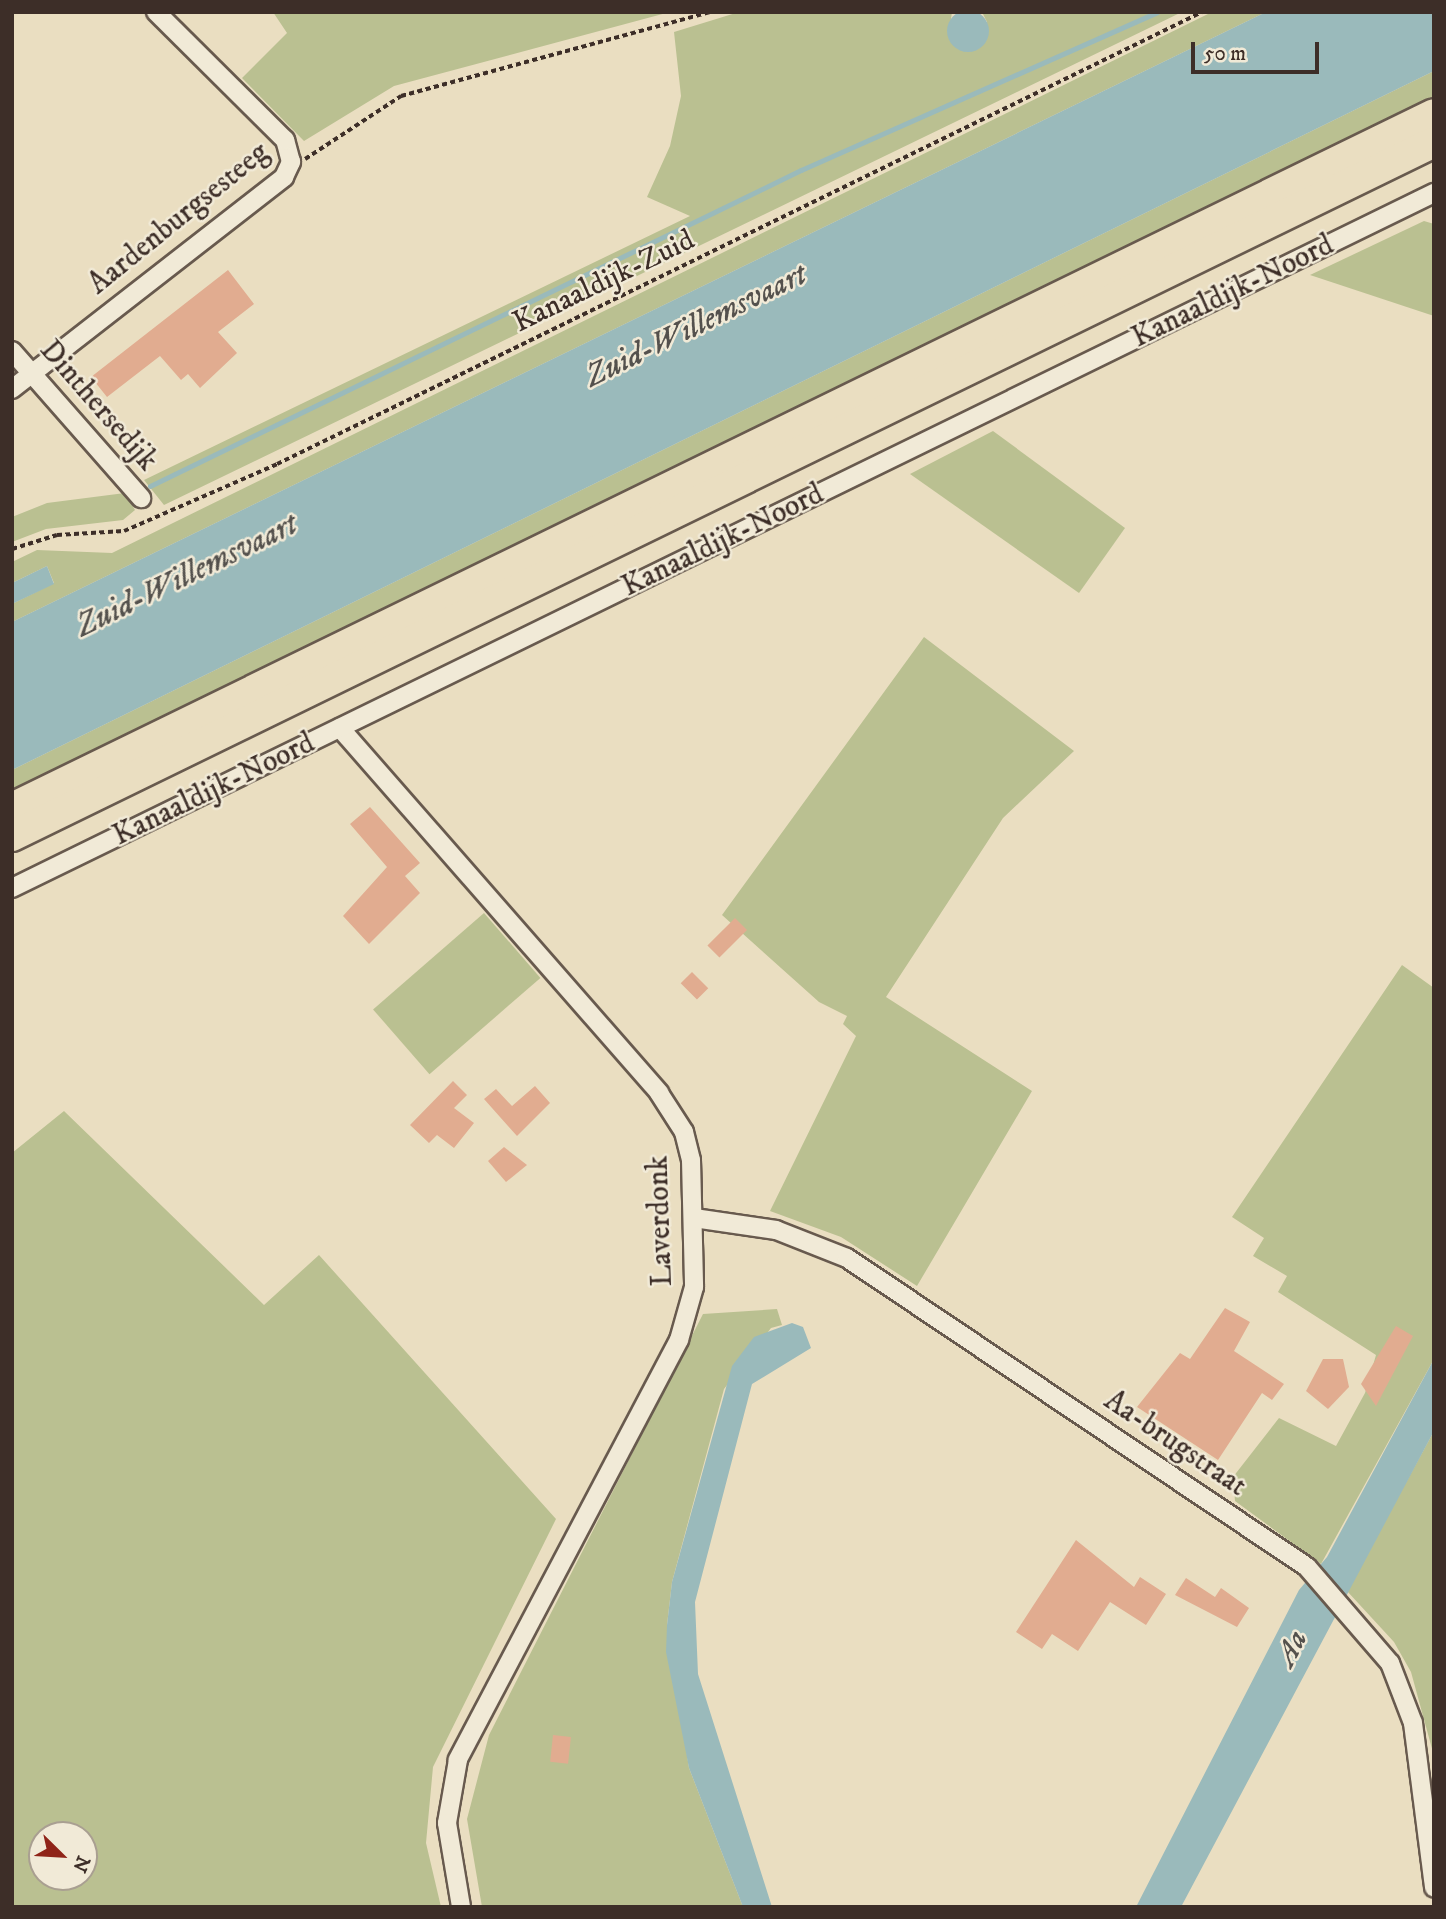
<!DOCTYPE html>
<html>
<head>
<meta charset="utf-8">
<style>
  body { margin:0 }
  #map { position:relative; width:1446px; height:1919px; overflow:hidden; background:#eadec1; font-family:"IM FELL DW Pica",serif }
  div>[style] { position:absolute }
  .green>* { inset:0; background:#bac091; transform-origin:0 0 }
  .water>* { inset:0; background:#9ababb }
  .round { border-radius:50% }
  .stream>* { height:5px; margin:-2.5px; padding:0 2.5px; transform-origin:2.5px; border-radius:2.5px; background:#9ababb }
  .building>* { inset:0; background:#e1ac90; transform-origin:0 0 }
  .path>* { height:3.5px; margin-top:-1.75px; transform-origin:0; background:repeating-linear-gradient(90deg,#3d2e28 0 5px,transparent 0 8.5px) }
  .roads { filter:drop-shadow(2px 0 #685a4e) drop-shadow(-2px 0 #685a4e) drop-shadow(0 2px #685a4e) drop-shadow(0 -2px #685a4e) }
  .minor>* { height:18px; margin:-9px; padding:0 9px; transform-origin:9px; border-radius:9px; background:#f1ead7 }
  .trunk>* { height:30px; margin:-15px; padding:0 15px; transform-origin:15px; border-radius:15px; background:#eadec1 }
  span { translate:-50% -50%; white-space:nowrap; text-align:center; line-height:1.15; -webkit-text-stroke:5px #f1ead7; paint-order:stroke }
  .street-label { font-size:30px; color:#3d2e28 }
  .water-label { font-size:32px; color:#54514d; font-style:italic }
  .frame { position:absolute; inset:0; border:14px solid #3d2e28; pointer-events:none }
  .north { position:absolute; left:28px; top:1821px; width:70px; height:70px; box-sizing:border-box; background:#f1ead7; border:2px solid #a99f91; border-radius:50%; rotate:114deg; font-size:19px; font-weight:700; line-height:28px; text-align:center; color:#3d2e28 }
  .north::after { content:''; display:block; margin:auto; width:24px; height:32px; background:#8f2418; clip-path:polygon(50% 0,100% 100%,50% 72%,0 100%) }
  .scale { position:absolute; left:1191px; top:42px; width:128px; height:32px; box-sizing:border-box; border:4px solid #3d2e28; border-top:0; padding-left:9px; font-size:21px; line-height:24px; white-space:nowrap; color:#3d2e28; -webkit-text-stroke:5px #f1ead7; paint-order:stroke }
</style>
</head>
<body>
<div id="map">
  <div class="green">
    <i style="clip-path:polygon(273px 12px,670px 12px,394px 86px,304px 141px,242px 78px,287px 33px)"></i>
    <i style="clip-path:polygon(739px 12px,952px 12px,949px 33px,987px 22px,982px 12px,1182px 12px,164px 505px,144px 480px,690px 216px,647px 197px,670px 146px,681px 96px,674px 32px)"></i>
    <i style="clip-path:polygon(1212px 12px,1266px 12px,12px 622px,12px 604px,54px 583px,47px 566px,12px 583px,12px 562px,37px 550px,112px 553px)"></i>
    <i style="clip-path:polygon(1434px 71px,1434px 97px,12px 790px,12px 770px)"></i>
    <i style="clip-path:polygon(1424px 221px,1434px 224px,1434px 316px,1310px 275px)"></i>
    <i style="clip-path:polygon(993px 431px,1125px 528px,1079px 593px,910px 474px)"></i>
    <i style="clip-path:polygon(125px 493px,135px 510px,123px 520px,46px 529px,12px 542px,12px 517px,47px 503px)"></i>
    <i style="clip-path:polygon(924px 637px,1074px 751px,1003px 818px,886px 997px,1032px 1091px,917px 1286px,841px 1237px,770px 1211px,856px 1036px,843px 1024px,847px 1016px,819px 1002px,722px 915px)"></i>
    <i style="left:484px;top:913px;width:86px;height:147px;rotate:49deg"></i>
    <i style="clip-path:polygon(1402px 965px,1434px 988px,1434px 1359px,1321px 1564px,1235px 1501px,1233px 1477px,1279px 1418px,1336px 1446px,1365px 1393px,1376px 1355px,1278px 1292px,1287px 1276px,1253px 1256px,1264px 1238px,1232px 1217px)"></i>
    <i style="clip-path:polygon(evenodd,64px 1111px,264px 1305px,319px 1255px,556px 1519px,433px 1767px,426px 1843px,441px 1907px,12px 1907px,12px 1153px,64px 1111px,42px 1835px,84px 1835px,84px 1877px,42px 1877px,42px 1835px)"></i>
    <i style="clip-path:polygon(777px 1309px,782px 1325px,771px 1328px,724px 1389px,672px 1582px,667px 1625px,689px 1768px,743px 1907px,482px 1907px,467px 1819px,489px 1735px,703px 1314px)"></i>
    <i style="clip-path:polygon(1434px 1431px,1434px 1756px,1411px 1672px,1394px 1642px,1347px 1591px)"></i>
  </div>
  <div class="water">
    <i class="round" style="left:947px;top:10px;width:42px;height:42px"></i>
    <i style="clip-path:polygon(1266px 12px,1434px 12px,1434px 71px,12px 770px,12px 622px)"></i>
    <i style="clip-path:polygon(47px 566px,54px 584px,12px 604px,12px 583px)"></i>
    <i style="clip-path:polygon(792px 1323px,803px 1327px,811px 1348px,752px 1384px,695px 1602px,698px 1674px,772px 1907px,743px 1907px,689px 1768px,666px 1652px,667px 1625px,672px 1582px,732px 1366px,754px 1337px)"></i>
    <i style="clip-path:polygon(1434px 1359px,1434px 1431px,1181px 1907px,1136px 1907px,1299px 1590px,1327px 1557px)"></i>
  </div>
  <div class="stream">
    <i style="left:150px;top:486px;width:724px;rotate:-25.89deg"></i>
    <i style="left:801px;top:170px;width:389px;rotate:-23.9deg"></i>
  </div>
  <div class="building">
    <i style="clip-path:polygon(228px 270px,254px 304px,218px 332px,237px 353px,200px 388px,188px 374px,181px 380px,160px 356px,107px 397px,91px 377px)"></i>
    <i style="clip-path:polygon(370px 807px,420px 863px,405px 876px,420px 893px,369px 944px,343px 916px,387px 867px,350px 824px)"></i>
    <i style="left:735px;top:918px;width:17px;height:39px;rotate:45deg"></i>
    <i style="left:692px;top:972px;width:23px;height:16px;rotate:45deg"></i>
    <i style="clip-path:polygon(453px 1081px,467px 1095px,454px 1108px,474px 1123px,454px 1148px,437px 1135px,429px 1143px,410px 1125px)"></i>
    <i style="clip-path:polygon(535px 1086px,550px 1103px,517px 1136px,484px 1099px,496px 1089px,512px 1106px)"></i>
    <i style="clip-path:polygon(504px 1147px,527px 1165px,506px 1182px,488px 1161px)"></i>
    <i style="clip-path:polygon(1225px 1308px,1250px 1322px,1234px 1351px,1284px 1384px,1272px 1400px,1262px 1393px,1218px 1460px,1137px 1407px,1180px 1353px,1190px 1359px)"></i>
    <i style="clip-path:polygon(1396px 1326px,1413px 1336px,1376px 1406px,1361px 1384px)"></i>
    <i style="clip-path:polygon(1323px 1359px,1343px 1359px,1349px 1387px,1328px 1409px,1306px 1391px)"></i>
    <i style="clip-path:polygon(1076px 1540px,1134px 1587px,1140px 1577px,1166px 1594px,1146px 1625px,1110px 1602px,1078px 1651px,1052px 1634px,1042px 1649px,1016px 1632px)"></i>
    <i style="clip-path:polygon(1186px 1578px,1215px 1597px,1221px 1588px,1249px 1608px,1237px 1627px,1175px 1595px)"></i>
    <i style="left:553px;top:1735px;width:18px;height:27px;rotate:6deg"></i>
  </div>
  <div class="path">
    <i style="left:305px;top:159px;width:115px;rotate:-33.3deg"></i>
    <i style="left:401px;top:96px;width:320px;rotate:-15.2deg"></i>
    <i style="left:12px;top:549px;width:47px;rotate:-17.3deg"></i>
    <i style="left:57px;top:535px;width:67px;rotate:-3.4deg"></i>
    <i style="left:124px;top:531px;width:167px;rotate:-23.6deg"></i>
    <i style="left:277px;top:464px;width:1030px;rotate:-26.04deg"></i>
  </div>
  <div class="roads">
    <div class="minor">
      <i style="left:12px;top:351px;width:196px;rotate:48.7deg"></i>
      <i style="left:12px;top:389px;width:345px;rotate:-37.9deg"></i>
      <i style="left:284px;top:177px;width:17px;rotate:-65deg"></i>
      <i style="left:291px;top:162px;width:23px;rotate:-105deg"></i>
      <i style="left:285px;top:140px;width:182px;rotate:-135.2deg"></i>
      <i style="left:340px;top:728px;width:485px;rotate:48.8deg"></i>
      <i style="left:659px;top:1093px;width:46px;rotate:57.3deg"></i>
      <i style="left:684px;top:1132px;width:29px;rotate:76deg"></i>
      <i style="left:691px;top:1160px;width:127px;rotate:88.6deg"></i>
      <i style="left:694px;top:1287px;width:55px;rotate:105.8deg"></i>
      <i style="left:679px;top:1340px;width:475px;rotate:117.8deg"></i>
      <i style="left:458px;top:1760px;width:64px;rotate:99.9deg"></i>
      <i style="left:447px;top:1823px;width:85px;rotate:80.5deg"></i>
      <i style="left:12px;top:888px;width:1583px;rotate:-26.05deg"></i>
      <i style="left:694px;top:1218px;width:83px;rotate:8.3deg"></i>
      <i style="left:776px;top:1230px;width:76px;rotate:21.5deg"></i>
      <i style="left:847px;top:1258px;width:554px;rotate:33.89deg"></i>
      <i style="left:1307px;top:1567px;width:127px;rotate:49.2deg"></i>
      <i style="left:1390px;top:1663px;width:64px;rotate:69deg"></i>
      <i style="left:1413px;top:1723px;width:166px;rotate:82.7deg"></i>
    </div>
    <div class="trunk">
      <i style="left:12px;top:808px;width:1582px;rotate:-26.01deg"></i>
      <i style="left:12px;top:836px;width:1582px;rotate:-26.01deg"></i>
    </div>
  </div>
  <div class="street-label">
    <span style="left:179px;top:219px;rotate:-39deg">Aardenburgsesteeg</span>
    <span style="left:604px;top:282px;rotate:-26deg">Kanaaldijk-Zuid</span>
    <span style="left:1233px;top:292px;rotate:-26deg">Kanaaldijk-Noord</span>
    <span style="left:98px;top:406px;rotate:49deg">Dinthersedijk</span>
    <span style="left:723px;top:541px;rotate:-26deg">Kanaaldijk-Noord</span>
    <span style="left:214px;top:790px;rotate:-26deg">Kanaaldijk-Noord</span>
    <span style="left:661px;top:1221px;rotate:-92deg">Laverdonk</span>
    <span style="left:1175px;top:1444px;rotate:34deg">Aa-brugstraat</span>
  </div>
  <div class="water-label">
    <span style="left:696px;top:326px;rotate:-26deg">Zuid-Willemsvaart</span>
    <span style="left:187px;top:576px;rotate:-26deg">Zuid-Willemsvaart</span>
    <span style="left:1292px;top:1648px;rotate:-63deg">Aa</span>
  </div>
  <div class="frame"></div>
  <div class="north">N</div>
  <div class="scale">50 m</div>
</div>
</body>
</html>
